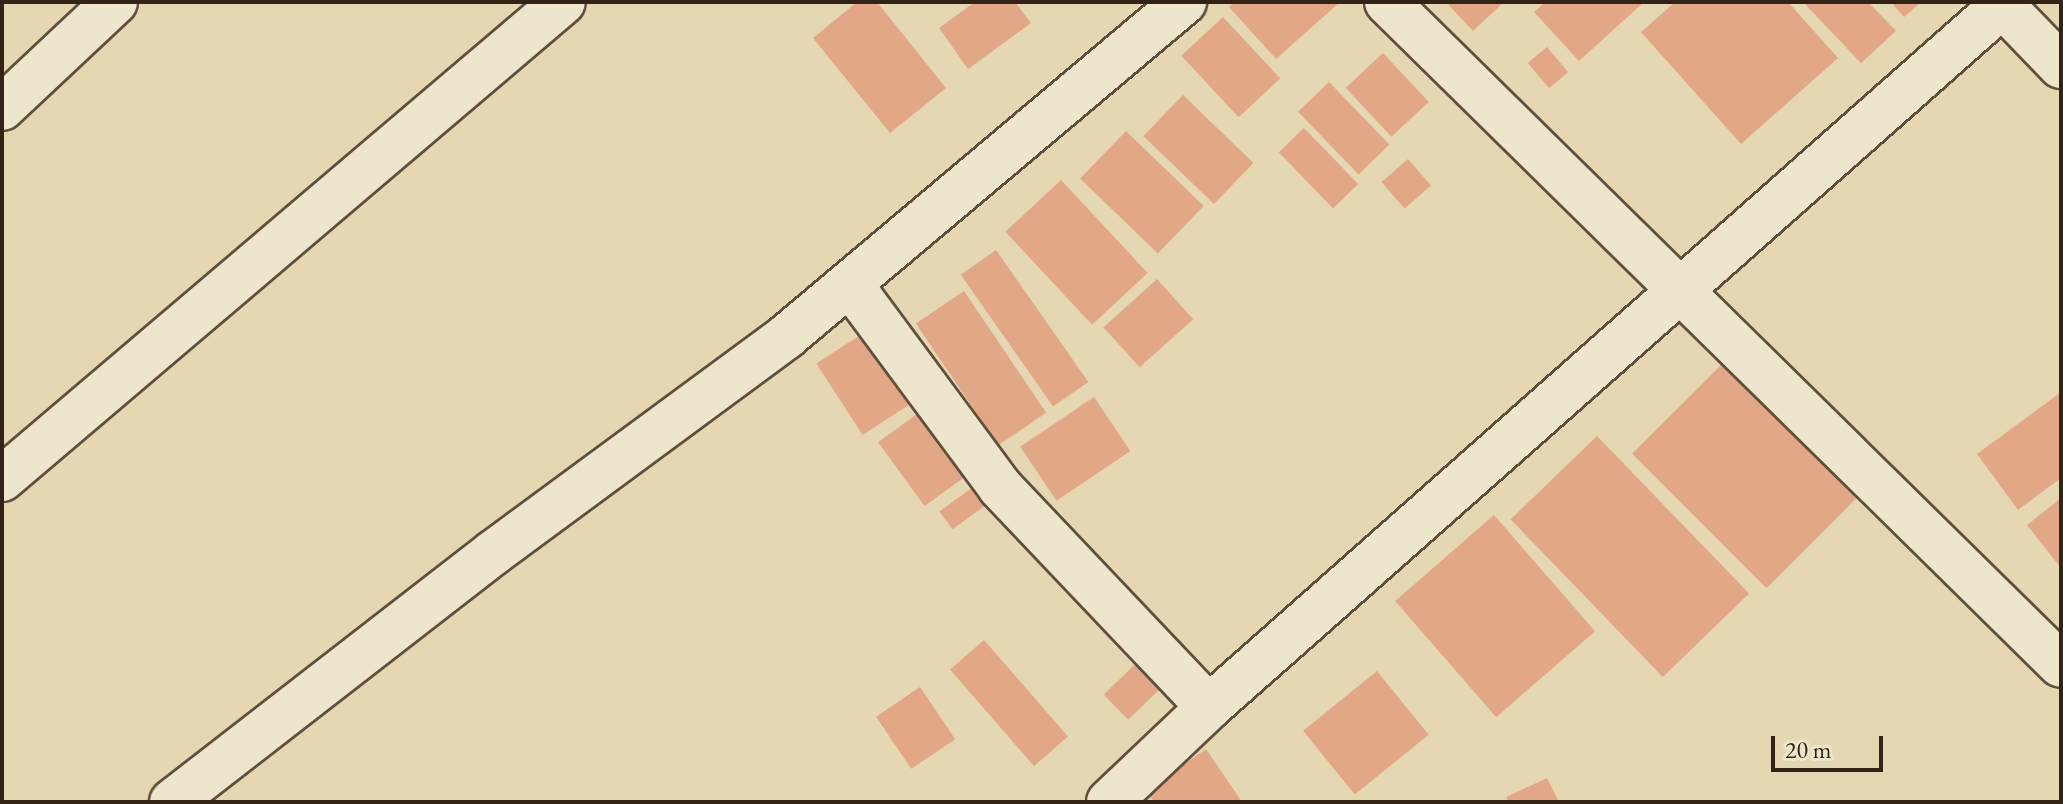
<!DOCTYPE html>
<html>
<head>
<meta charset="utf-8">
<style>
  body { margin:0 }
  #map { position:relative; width:2063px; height:804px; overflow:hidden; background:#e5d7b2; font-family:"EB Garamond",serif }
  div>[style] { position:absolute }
  .building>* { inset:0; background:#e2a787; transform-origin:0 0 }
  .roads { filter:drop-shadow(2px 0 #604f3d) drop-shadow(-2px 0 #604f3d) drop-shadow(0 2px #604f3d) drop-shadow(0 -2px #604f3d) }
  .street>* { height:44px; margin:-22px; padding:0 22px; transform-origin:22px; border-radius:22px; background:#eee5cd }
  span { translate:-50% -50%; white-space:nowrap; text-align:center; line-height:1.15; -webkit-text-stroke:8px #eee5cd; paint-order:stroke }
  .frame { position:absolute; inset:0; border:4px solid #332216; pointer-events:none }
  .scale { position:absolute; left:1771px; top:736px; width:112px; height:36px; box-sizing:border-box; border:4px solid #332216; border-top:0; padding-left:10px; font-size:24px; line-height:28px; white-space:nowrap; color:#332216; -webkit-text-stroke:6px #eee5cd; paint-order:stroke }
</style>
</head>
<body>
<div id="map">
  <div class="building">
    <i style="clip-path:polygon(857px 2px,877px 2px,946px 88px,890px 133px,813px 38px)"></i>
    <i style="clip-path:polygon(975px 2px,1015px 2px,1031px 23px,968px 69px,939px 28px)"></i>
    <i style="clip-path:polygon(1235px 2px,1340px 2px,1276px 59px,1229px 7px)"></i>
    <i style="clip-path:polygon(1446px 2px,1504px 2px,1473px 31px)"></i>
    <i style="clip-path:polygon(1545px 2px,1644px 2px,1579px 61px,1534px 12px)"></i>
    <i style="clip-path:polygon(1675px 2px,1788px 2px,1838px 58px,1741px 144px,1641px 32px)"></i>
    <i style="clip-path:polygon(1803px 2px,1868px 2px,1896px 31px,1861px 63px)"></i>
    <i style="clip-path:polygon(1891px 2px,1921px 2px,1904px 17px)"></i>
    <i style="left:1223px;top:17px;width:84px;height:57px;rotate:47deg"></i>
    <i style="left:1547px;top:47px;width:33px;height:25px;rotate:50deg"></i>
    <i style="left:1383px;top:53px;width:67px;height:51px;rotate:47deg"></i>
    <i style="left:1329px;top:82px;width:87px;height:43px;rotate:46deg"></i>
    <i style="left:1183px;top:95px;width:98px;height:57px;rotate:44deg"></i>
    <i style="left:1304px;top:128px;width:78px;height:35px;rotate:46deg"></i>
    <i style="left:1126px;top:131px;width:108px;height:66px;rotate:44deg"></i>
    <i style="left:1408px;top:159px;width:35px;height:35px;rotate:49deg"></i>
    <i style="left:1061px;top:180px;width:127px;height:76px;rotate:47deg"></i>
    <i style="left:996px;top:250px;width:161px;height:43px;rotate:55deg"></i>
    <i style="left:1157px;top:279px;width:54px;height:72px;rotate:48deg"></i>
    <i style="left:964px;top:291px;width:147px;height:58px;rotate:56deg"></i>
    <i style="left:865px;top:332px;width:85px;height:58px;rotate:57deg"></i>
    <i style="left:1722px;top:364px;width:190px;height:127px;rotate:45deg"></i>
    <i style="clip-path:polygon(2061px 392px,2061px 478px,2018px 510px,1977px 454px)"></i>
    <i style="left:1094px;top:397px;width:65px;height:89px;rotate:56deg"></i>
    <i style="left:921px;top:411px;width:79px;height:53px;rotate:54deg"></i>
    <i style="left:1597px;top:436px;width:219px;height:120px;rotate:46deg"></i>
    <i style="left:980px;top:482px;width:22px;height:50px;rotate:54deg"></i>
    <i style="clip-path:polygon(2061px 498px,2061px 568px,2027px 525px)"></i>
    <i style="left:1494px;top:515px;width:154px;height:131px;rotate:49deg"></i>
    <i style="left:984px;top:640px;width:128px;height:45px;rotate:49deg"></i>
    <i style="left:1152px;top:648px;width:35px;height:67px;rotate:46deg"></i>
    <i style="left:1377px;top:671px;width:82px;height:95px;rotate:51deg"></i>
    <i style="left:920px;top:687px;width:63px;height:53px;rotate:56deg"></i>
    <i style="clip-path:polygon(1206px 749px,1242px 802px,1154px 802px,1146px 790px)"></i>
    <i style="clip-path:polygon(1547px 778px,1559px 802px,1509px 802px,1506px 797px)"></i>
  </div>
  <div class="roads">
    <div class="street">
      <i style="left:1387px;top:2px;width:945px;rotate:44.53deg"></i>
      <i style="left:2002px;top:5px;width:85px;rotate:46deg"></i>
      <i style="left:2px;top:108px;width:155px;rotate:-43.2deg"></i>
      <i style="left:850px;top:284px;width:252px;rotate:53.5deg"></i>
      <i style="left:1000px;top:487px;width:303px;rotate:46.5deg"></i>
      <i style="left:2px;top:479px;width:736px;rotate:-40.37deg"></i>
      <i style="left:172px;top:802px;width:406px;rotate:-37.8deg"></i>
      <i style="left:493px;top:553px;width:365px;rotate:-36.4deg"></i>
      <i style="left:787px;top:336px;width:519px;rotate:-40.07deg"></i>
      <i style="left:1109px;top:802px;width:138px;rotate:-43.5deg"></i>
      <i style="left:1209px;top:707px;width:1064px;rotate:-41.49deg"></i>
    </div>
  </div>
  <div class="frame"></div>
  <div class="scale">20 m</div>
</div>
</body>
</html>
